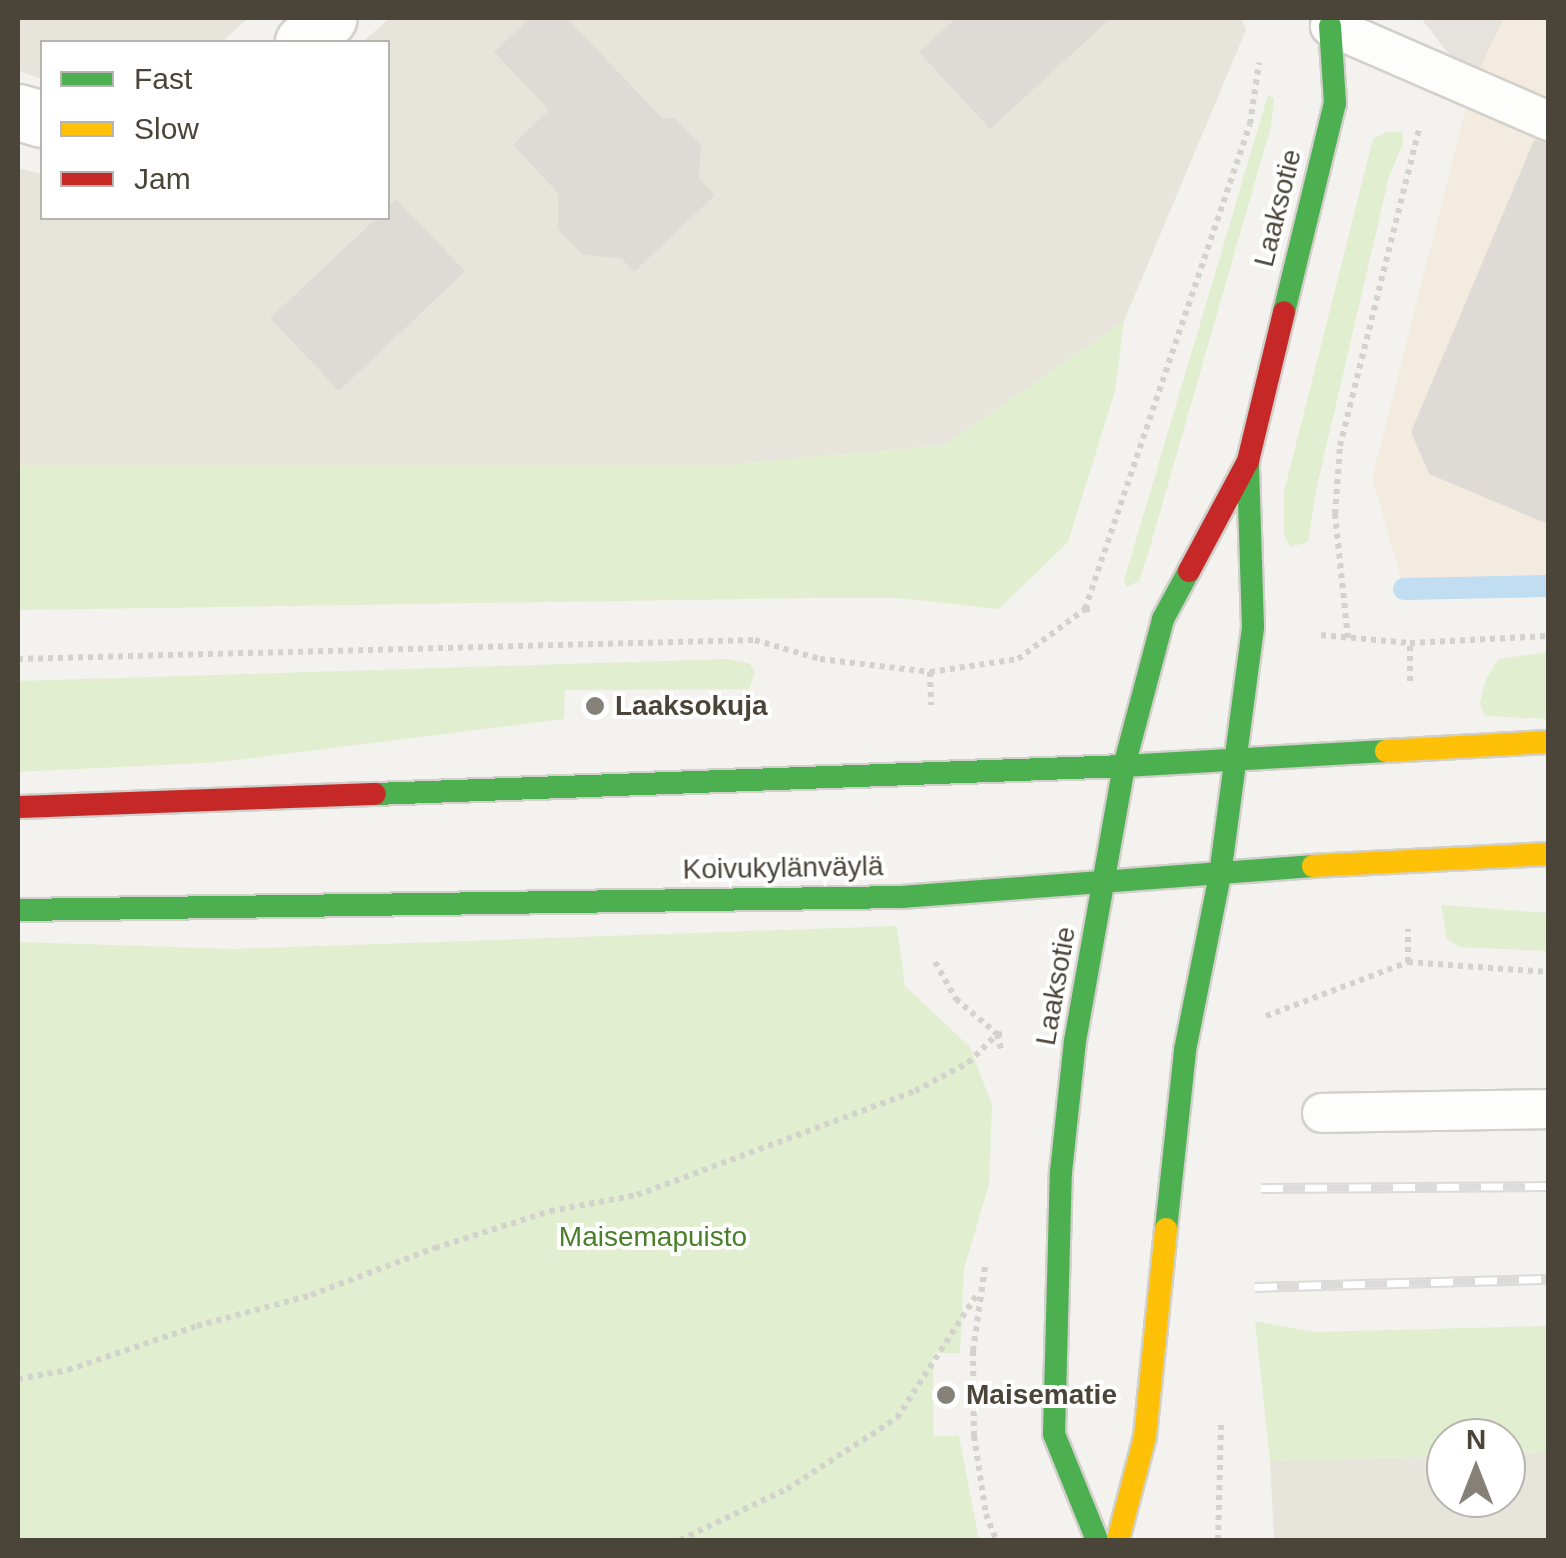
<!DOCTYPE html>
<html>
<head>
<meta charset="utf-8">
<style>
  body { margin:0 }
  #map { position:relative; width:1566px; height:1558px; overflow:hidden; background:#f4f2ee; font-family:Arial,sans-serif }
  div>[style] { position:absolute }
  .residential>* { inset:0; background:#e7e4dc }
  .commercial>* { inset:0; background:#f3ebdf }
  .industrial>* { inset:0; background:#e6e2de }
  .green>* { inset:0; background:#e1eecf }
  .stream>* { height:22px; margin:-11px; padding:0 11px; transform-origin:11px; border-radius:11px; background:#c0ddf1 }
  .building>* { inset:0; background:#dedbd6 }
  .path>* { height:6px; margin-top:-3px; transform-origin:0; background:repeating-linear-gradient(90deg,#d3d2cc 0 5px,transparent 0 10px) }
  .roads { filter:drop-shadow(2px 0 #d2d0cb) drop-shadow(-2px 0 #d2d0cb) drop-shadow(0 2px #d2d0cb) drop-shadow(0 -2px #d2d0cb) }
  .lane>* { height:38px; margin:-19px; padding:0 19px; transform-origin:19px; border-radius:19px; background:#fdfdfc }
  .street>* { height:55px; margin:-27.5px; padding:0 27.5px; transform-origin:27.5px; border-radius:27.5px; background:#fdfdfc }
  .fast>* { height:22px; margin:-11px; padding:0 11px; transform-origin:11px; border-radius:11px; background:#4caf50 }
  .slow>* { height:22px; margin:-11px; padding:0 11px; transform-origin:11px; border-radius:11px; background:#ffc107 }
  .jam>* { height:22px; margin:-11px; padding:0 11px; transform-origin:11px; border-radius:11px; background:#c62828 }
  .rail>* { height:11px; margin-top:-5.5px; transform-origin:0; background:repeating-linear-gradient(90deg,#fff 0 22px,#dbdbda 0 44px); box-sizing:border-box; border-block:2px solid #dbdbda }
  .dots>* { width:28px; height:28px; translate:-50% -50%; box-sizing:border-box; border:5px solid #fff; border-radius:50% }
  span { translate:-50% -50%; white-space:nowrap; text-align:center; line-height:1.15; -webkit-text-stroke:8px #fff; paint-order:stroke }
  .street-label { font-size:28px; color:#4b4439 }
  .poi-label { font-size:28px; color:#4b4439; font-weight:700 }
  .left { translate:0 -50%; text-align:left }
  .park-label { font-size:28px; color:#4a7f2a }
  .frame { position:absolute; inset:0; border:20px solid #4b4439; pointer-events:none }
  .legend { position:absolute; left:40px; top:40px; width:350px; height:180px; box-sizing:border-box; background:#fff; border:2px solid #b7b4b0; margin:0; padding:12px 18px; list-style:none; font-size:30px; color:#4b4439 }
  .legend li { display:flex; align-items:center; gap:20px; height:50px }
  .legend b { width:50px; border:2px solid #b7b4b0 }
  .north { position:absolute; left:1426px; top:1418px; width:100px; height:100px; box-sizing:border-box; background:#fff; border:2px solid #b7b4b0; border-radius:50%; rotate:0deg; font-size:28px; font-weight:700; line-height:40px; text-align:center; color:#4b4439 }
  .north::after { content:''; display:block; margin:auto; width:35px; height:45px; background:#868178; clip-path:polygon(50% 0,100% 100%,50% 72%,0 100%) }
</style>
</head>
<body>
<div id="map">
  <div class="residential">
    <i style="clip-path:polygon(18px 18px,248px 18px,222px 42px,42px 42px,42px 79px,18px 71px)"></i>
    <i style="clip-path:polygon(389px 18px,1241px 18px,1246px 30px,1124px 321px,945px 445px,728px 465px,18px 465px,18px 168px,42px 174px,42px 218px,388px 218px,388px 42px,363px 42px)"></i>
    <i style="clip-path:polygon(1548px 1453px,1548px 1540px,1274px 1540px,1270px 1461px,1446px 1456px,1446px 1498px,1506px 1498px,1506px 1454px)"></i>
  </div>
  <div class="commercial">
    <i style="clip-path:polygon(1504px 18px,1548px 18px,1548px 579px,1404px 589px,1372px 478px,1472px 84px)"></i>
  </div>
  <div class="industrial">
    <i style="clip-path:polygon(1421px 18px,1504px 18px,1472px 84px)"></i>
  </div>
  <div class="green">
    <i style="clip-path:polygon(1268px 95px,1274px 99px,1271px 126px,1150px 547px,1139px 581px,1126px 587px,1124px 580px)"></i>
    <i style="clip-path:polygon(1387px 132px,1402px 132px,1403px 143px,1389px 177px,1316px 490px,1308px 542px,1290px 547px,1284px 534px,1284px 492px,1373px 139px)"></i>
    <i style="clip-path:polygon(1124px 321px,1115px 391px,1068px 542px,999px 609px,899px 598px,818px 598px,18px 610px,18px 465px,728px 465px,945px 445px)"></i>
    <i style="clip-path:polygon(1548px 652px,1548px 719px,1485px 716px,1480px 703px,1486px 679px,1498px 659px)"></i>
    <i style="clip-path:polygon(728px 659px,750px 664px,755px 672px,749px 689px,565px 690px,564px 719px,221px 762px,18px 772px,18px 681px)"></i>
    <i style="clip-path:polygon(1441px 905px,1548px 913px,1548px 951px,1460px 947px,1447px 939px)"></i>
    <i style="clip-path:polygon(897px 926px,905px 986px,970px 1047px,992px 1105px,989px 1184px,964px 1269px,960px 1353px,933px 1353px,933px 1436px,959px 1436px,979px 1540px,18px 1540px,18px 942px,234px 949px)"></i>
    <i style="clip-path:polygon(1255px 1321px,1314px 1332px,1548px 1326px,1548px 1453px,1506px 1454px,1506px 1438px,1446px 1438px,1446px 1456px,1270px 1461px)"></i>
  </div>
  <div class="stream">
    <i style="left:1404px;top:589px;width:144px;rotate:-1.2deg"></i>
  </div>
  <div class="building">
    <i style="clip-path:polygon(530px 18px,567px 18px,662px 118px,675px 118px,701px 145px,699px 178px,715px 195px,634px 272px,621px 258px,583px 255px,558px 229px,558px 193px,513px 145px,549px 110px,494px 52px)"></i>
    <i style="clip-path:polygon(956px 18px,1111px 18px,990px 129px,919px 52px)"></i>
    <i style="clip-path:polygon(1534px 140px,1548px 143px,1548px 524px,1429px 474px,1411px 432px)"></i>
    <i style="clip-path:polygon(396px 199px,465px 271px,339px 391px,270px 318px,377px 218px,388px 218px,388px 207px)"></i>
  </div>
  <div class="path">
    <i style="left:1085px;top:609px;width:512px;rotate:-71.21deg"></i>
    <i style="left:1250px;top:124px;width:62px;rotate:-81.6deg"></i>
    <i style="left:1321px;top:635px;width:89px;rotate:5.1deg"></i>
    <i style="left:1410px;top:643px;width:138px;rotate:-2.9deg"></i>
    <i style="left:1348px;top:638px;width:125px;rotate:-96deg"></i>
    <i style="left:1335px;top:514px;width:68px;rotate:-85.8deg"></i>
    <i style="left:1340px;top:446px;width:327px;rotate:-76deg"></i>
    <i style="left:18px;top:659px;width:737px;rotate:-1.48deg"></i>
    <i style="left:755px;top:640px;width:68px;rotate:16.3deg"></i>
    <i style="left:820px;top:659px;width:111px;rotate:6.7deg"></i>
    <i style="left:930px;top:672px;width:89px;rotate:-8.4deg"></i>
    <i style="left:1018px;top:659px;width:84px;rotate:-36.7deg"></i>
    <i style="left:1085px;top:609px;width:10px;rotate:6deg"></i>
    <i style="left:930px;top:672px;width:33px;rotate:88deg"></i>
    <i style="left:1410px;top:681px;width:38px;rotate:-90deg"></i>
    <i style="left:935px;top:962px;width:43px;rotate:60.4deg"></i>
    <i style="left:956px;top:999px;width:54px;rotate:40.5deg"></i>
    <i style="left:997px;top:1034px;width:16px;rotate:75deg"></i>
    <i style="left:1408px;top:962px;width:33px;rotate:-90deg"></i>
    <i style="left:1266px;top:1016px;width:152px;rotate:-20.8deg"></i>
    <i style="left:1408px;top:962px;width:140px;rotate:4.1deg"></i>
    <i style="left:985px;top:1267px;width:85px;rotate:98.1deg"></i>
    <i style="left:973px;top:1351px;width:85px;rotate:89.3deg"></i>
    <i style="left:974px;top:1436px;width:79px;rotate:81.3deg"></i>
    <i style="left:986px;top:1514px;width:28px;rotate:69deg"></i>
    <i style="left:18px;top:1379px;width:51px;rotate:-10.2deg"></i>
    <i style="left:68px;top:1370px;width:136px;rotate:-18.8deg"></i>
    <i style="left:197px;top:1326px;width:118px;rotate:-15.2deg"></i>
    <i style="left:311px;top:1295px;width:133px;rotate:-20.8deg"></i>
    <i style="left:435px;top:1248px;width:121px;rotate:-17.8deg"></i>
    <i style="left:550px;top:1211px;width:88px;rotate:-10.4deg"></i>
    <i style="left:637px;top:1195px;width:297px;rotate:-20.5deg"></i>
    <i style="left:915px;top:1091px;width:60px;rotate:-27.8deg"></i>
    <i style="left:968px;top:1063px;width:41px;rotate:-45deg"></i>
    <i style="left:997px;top:1034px;width:9px;rotate:6deg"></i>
    <i style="left:680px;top:1540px;width:119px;rotate:-25.5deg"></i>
    <i style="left:787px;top:1489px;width:131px;rotate:-32.8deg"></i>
    <i style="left:897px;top:1418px;width:149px;rotate:-57.1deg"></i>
    <i style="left:1218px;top:1540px;width:118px;rotate:-88.5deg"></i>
  </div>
  <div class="roads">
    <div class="lane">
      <i style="left:1334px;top:18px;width:9px;rotate:117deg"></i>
      <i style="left:1330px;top:26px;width:238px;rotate:23.5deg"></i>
      <i style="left:1322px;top:1113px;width:226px;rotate:-1deg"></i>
    </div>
    <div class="street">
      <i style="left:303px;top:42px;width:35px;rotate:-43deg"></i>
      <i style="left:18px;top:112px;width:25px;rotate:16deg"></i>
    </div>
    <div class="fast">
      <i style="left:1284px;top:312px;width:215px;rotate:-76.3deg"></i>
      <i style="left:1335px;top:103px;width:77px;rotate:-93.7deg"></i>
      <i style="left:375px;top:794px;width:750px;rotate:-2.14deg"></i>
      <i style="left:1124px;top:766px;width:262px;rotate:-3.3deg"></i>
      <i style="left:18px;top:910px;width:884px;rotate:-0.84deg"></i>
      <i style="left:902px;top:897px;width:412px;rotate:-4.3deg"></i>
      <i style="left:1166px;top:1229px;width:180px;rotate:-83.9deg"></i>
      <i style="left:1185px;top:1050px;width:178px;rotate:-78.7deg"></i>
      <i style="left:1220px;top:875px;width:250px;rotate:-82.4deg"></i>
      <i style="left:1253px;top:627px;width:163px;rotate:-91.8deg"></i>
      <i style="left:1097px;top:1540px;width:114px;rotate:-112.1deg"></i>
      <i style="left:1054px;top:1434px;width:262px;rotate:-88.5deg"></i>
      <i style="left:1061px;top:1172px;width:132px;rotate:-83.9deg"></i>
      <i style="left:1075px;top:1041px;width:279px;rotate:-79.9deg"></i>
      <i style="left:1124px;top:766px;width:152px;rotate:-75.1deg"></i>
      <i style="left:1163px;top:619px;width:55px;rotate:-61.6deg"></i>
    </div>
    <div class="slow">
      <i style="left:1386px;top:751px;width:162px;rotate:-3.2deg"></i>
      <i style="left:1313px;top:866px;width:235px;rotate:-2.9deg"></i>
      <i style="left:1118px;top:1540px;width:107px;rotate:-75.4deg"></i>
      <i style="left:1145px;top:1436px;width:208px;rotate:-84.2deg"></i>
    </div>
    <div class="jam">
      <i style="left:1189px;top:571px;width:125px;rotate:-61.8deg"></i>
      <i style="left:1248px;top:461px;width:153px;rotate:-76.4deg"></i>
      <i style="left:18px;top:807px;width:357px;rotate:-2.1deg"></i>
    </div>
  </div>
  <div class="rail">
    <i style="left:1261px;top:1188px;width:287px;rotate:-0.4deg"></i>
    <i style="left:1255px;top:1287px;width:293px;rotate:-1.6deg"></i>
  </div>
  <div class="dots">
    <i style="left:595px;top:706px;background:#868178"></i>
    <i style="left:946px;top:1395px;background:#868178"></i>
  </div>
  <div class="street-label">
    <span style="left:1278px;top:208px;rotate:-76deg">Laaksotie</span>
    <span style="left:783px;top:868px;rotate:-1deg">Koivukylänväylä</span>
    <span style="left:1056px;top:986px;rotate:-80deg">Laaksotie</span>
  </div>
  <div class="poi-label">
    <span class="left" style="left:615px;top:706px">Laaksokuja</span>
    <span class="left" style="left:966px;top:1395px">Maisematie</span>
  </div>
  <div class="park-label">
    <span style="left:653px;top:1237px">Maisemapuisto</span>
  </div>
  <div class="frame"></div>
  <ul class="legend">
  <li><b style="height:12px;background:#4caf50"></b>Fast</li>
  <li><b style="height:12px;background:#ffc107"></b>Slow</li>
  <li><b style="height:12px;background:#c62828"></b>Jam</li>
  </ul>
  <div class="north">N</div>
</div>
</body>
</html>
